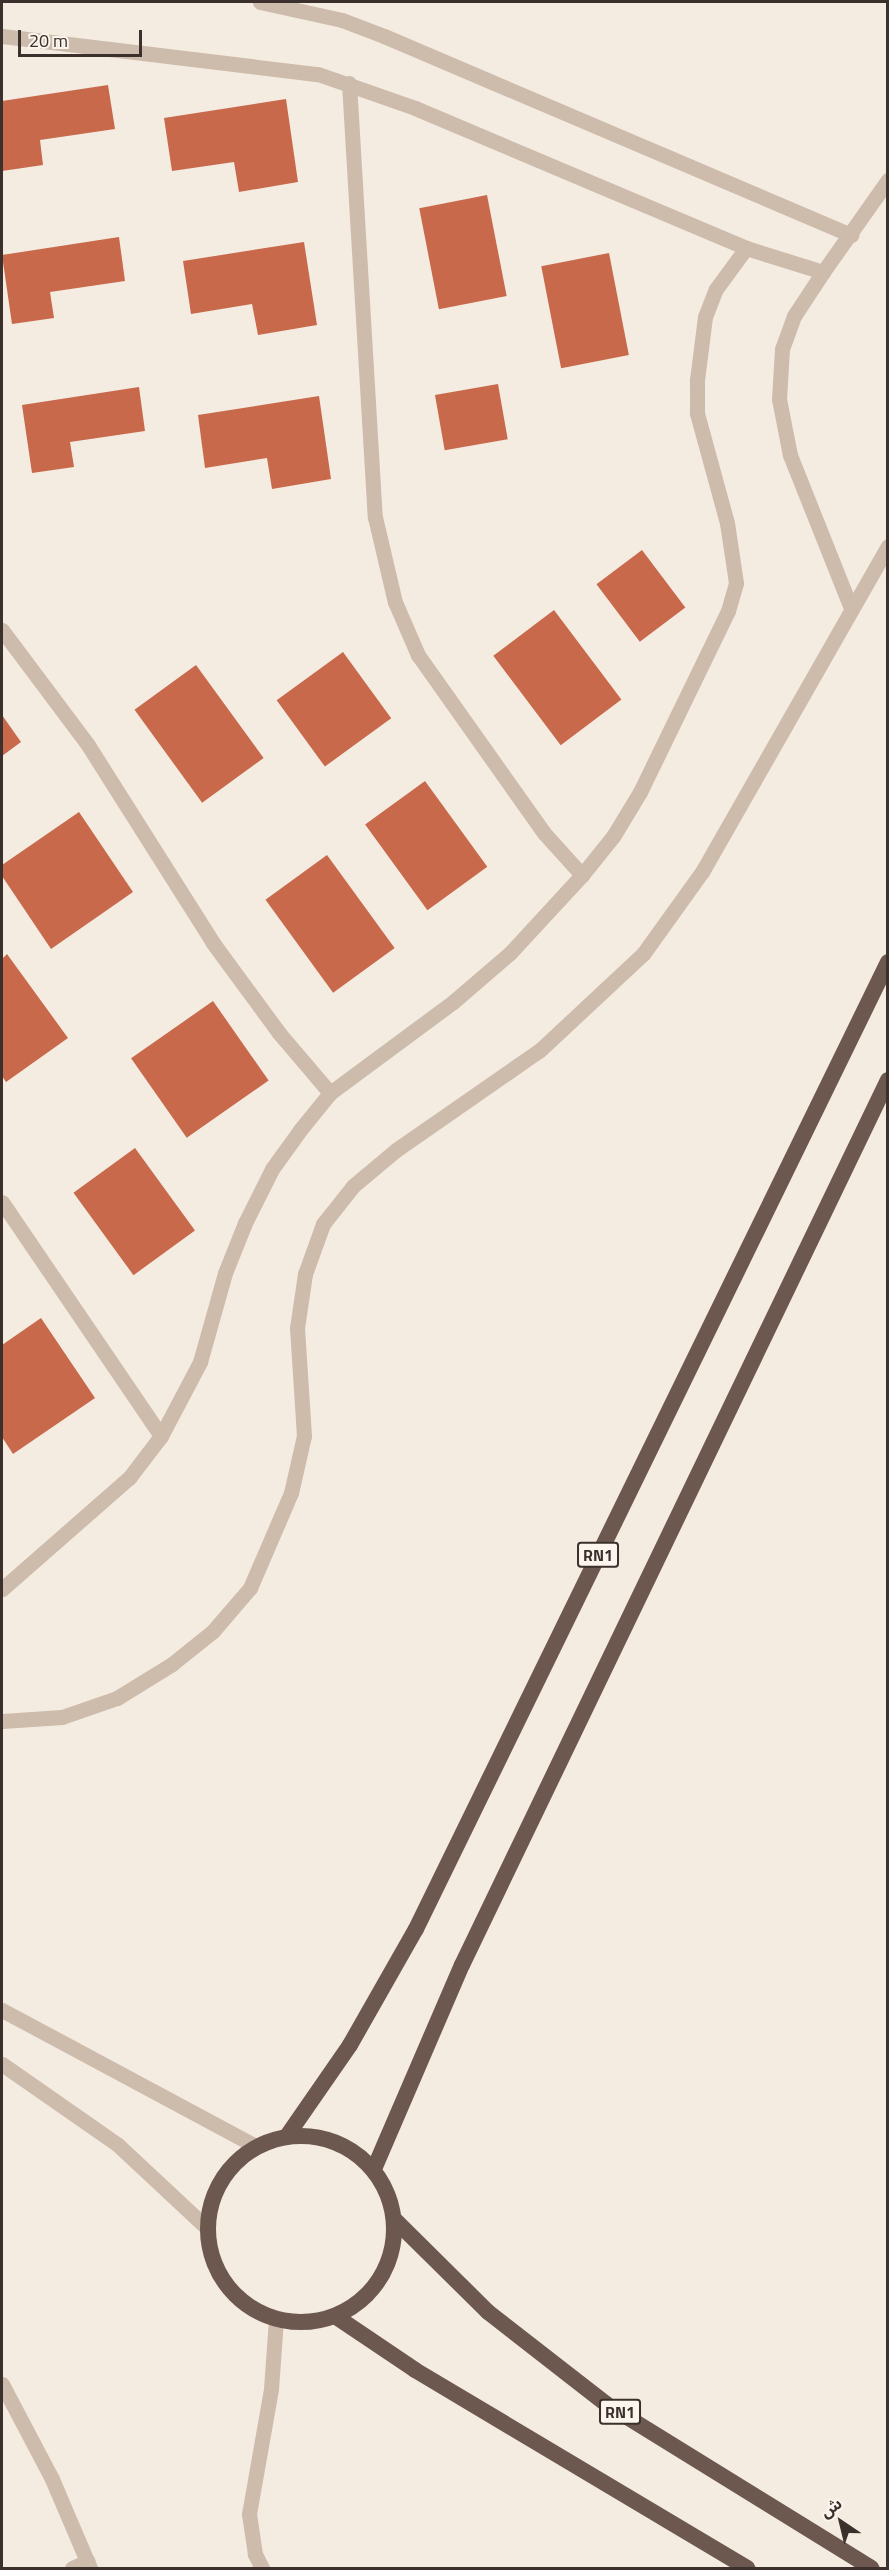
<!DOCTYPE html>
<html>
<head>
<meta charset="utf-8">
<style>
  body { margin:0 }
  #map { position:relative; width:889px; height:2570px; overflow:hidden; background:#f4ebe1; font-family:"Titillium Web","Noto Sans Arabic",sans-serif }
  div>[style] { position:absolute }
  .building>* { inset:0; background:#c8694b; transform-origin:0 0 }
  .service>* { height:15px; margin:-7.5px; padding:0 7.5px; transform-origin:7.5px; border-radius:7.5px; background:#cdbbac }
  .minor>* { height:15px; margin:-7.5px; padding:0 7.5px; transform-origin:7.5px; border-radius:7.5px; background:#cdbbac }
  .tertiary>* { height:15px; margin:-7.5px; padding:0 7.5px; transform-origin:7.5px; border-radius:7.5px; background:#cdbbac }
  .trunk>* { height:16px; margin:-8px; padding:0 8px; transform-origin:8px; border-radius:8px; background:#6c584f }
  .trunk>.ring { margin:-8px; padding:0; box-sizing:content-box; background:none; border:16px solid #6c584f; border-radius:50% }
  span { translate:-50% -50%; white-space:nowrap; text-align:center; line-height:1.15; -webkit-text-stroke:5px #fbf5ee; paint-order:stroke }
  .shield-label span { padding:2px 4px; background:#fbf5ee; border:2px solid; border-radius:4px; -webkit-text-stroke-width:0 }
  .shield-label { font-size:16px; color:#3b302b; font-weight:700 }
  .frame { position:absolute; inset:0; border:3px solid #3b302b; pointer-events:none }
  .north { position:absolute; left:811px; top:2492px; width:60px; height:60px; -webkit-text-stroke:4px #fbf5ee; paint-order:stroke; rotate:325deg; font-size:16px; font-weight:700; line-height:24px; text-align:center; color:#3b302b }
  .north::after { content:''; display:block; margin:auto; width:21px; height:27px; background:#3b302b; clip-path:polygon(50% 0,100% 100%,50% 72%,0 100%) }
  .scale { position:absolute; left:18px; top:30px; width:124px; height:27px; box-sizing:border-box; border:3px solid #3b302b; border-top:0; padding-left:8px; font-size:18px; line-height:21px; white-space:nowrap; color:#3b302b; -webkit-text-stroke:4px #fbf5ee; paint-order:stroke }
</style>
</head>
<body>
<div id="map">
  <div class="building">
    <i style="clip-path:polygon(108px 85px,115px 129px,40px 140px,43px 165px,2px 171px,2px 101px)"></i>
    <i style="clip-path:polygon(286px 99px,298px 182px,239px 192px,234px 162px,172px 171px,164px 118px)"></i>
    <i style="left:487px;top:195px;width:103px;height:69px;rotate:79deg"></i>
    <i style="clip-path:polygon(119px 237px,125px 281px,50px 292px,54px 318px,12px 324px,2px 255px)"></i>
    <i style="clip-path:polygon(304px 242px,317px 325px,258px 335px,252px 304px,191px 314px,183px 261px)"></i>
    <i style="left:609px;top:253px;width:104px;height:69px;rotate:79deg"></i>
    <i style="left:498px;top:384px;width:56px;height:64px;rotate:80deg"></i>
    <i style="clip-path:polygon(139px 387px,145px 431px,70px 442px,74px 467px,32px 473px,22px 405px)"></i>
    <i style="clip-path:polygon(319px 396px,331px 479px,272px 489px,267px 458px,205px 468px,198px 415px)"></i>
    <i style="left:642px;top:550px;width:72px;height:57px;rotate:53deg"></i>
    <i style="left:554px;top:610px;width:112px;height:76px;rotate:53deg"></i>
    <i style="left:343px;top:652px;width:82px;height:82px;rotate:54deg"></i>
    <i style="left:196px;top:665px;width:115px;height:76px;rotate:54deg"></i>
    <i style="clip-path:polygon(2px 715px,21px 742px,2px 756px)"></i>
    <i style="left:425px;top:781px;width:106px;height:74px;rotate:54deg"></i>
    <i style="clip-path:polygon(79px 812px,133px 892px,51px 949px,2px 876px,2px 865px)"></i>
    <i style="left:327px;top:855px;width:115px;height:76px;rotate:54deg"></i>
    <i style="clip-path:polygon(7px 954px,68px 1038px,6px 1082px,2px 1076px,2px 959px)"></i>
    <i style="left:213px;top:1001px;width:97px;height:100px;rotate:55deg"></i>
    <i style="left:135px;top:1148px;width:102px;height:76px;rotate:54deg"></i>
    <i style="clip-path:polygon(41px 1318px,95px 1398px,13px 1454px,2px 1437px,2px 1345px)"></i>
  </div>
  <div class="service">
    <i style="left:260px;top:2px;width:84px;rotate:12.4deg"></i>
    <i style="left:342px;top:20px;width:45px;rotate:20.9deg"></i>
    <i style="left:384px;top:36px;width:508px;rotate:23.08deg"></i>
    <i style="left:2px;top:36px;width:318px;rotate:6.9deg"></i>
    <i style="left:318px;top:74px;width:103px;rotate:19.3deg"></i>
    <i style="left:415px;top:108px;width:359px;rotate:22.9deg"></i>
    <i style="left:746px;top:248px;width:81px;rotate:17.3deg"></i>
    <i style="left:823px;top:272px;width:113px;rotate:-54.8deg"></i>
    <i style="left:349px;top:83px;width:435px;rotate:86.6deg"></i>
    <i style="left:375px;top:517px;width:87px;rotate:76.8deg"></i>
    <i style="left:395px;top:602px;width:58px;rotate:66.5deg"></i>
    <i style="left:418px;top:655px;width:218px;rotate:54.7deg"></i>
    <i style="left:544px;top:833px;width:57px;rotate:47.9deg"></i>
    <i style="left:823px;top:272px;width:53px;rotate:123.4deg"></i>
    <i style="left:794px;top:316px;width:35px;rotate:110deg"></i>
    <i style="left:782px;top:349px;width:50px;rotate:93.4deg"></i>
    <i style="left:779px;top:399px;width:57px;rotate:78.9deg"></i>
    <i style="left:790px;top:455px;width:165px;rotate:68.3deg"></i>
    <i style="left:2px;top:630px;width:144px;rotate:53.2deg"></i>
    <i style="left:88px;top:745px;width:234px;rotate:57.7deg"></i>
    <i style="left:213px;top:943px;width:112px;rotate:53.7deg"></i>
    <i style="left:279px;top:1033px;width:79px;rotate:49.6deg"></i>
    <i style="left:2px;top:1202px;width:283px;rotate:55.8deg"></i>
    <i style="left:2px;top:1589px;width:169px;rotate:-41.2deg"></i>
    <i style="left:129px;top:1478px;width:53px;rotate:-52.7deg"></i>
    <i style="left:161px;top:1436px;width:84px;rotate:-62.2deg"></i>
    <i style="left:200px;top:1362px;width:92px;rotate:-74.3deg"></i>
    <i style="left:225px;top:1273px;width:54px;rotate:-68.2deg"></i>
    <i style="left:245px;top:1223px;width:60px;rotate:-63.4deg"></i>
    <i style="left:272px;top:1169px;width:48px;rotate:-54.3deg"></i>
    <i style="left:300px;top:1130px;width:48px;rotate:-51deg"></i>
    <i style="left:330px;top:1093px;width:153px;rotate:-36.5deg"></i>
    <i style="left:453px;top:1002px;width:75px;rotate:-40.7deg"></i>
    <i style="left:510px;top:953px;width:106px;rotate:-47.3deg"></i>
    <i style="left:582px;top:875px;width:51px;rotate:-51.3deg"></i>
    <i style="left:614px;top:835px;width:50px;rotate:-58.8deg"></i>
    <i style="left:640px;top:792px;width:201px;rotate:-64.1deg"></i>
    <i style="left:728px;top:611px;width:29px;rotate:-74deg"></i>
    <i style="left:736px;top:583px;width:61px;rotate:-98.5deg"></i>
    <i style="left:727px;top:523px;width:114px;rotate:-105.3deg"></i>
    <i style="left:697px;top:413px;width:33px;rotate:-90deg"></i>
    <i style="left:697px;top:380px;width:64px;rotate:-82.8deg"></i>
    <i style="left:705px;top:317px;width:30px;rotate:-69deg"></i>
    <i style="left:716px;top:289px;width:51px;rotate:-53.8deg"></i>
    <i style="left:72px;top:2568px;width:17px;rotate:-24deg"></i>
    <i style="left:262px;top:2568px;width:16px;rotate:-117deg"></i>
    <i style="left:255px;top:2554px;width:40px;rotate:-98.5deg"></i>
    <i style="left:249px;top:2514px;width:127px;rotate:-80deg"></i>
    <i style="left:271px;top:2389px;width:69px;rotate:-85.9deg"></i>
  </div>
  <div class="minor">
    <i style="left:2px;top:1721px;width:60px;rotate:-3.8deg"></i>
    <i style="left:62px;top:1717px;width:58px;rotate:-19.1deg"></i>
    <i style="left:117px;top:1698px;width:65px;rotate:-31.7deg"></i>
    <i style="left:172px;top:1664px;width:53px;rotate:-38.8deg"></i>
    <i style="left:213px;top:1631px;width:57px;rotate:-49.3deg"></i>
    <i style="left:250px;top:1588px;width:103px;rotate:-66.7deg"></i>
    <i style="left:291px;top:1493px;width:58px;rotate:-77.2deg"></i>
    <i style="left:304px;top:1436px;width:108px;rotate:-93.7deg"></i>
    <i style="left:297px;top:1328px;width:55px;rotate:-81.6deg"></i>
    <i style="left:305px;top:1274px;width:53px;rotate:-70.2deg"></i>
    <i style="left:323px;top:1224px;width:48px;rotate:-51.7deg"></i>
    <i style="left:353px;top:1186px;width:56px;rotate:-39.9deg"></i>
    <i style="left:396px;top:1150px;width:175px;rotate:-34.8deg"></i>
    <i style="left:540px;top:1050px;width:141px;rotate:-43deg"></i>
    <i style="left:643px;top:954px;width:101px;rotate:-54.3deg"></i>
    <i style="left:702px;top:872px;width:375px;rotate:-60.3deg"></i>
    <i style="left:2px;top:2384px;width:107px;rotate:62.2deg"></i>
    <i style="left:52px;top:2479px;width:97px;rotate:66.9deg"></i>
  </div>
  <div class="tertiary">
    <i style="left:2px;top:2010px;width:288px;rotate:28.2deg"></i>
    <i style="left:2px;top:2064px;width:141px;rotate:34.9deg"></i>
    <i style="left:118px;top:2145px;width:122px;rotate:43deg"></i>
  </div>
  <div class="trunk">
    <i class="ring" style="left:208px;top:2136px;width:170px;height:170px"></i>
    <i style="left:287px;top:2136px;width:111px;rotate:-55.3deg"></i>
    <i style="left:350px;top:2045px;width:133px;rotate:-60.4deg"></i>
    <i style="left:416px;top:1929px;width:1076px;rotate:-63.98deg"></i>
    <i style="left:374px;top:2169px;width:222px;rotate:-66.7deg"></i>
    <i style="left:462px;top:1965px;width:982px;rotate:-64.3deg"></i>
    <i style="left:395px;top:2220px;width:131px;rotate:44.7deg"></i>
    <i style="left:488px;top:2312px;width:150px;rotate:37.9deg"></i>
    <i style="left:606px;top:2404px;width:312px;rotate:31.7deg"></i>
    <i style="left:335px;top:2316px;width:97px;rotate:34deg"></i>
    <i style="left:415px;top:2370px;width:387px;rotate:30.8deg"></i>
  </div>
  <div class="shield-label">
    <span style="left:598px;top:1555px">RN1</span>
    <span style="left:620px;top:2412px">RN1</span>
  </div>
  <div class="frame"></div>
  <div class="north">ش</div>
  <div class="scale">20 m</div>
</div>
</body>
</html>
